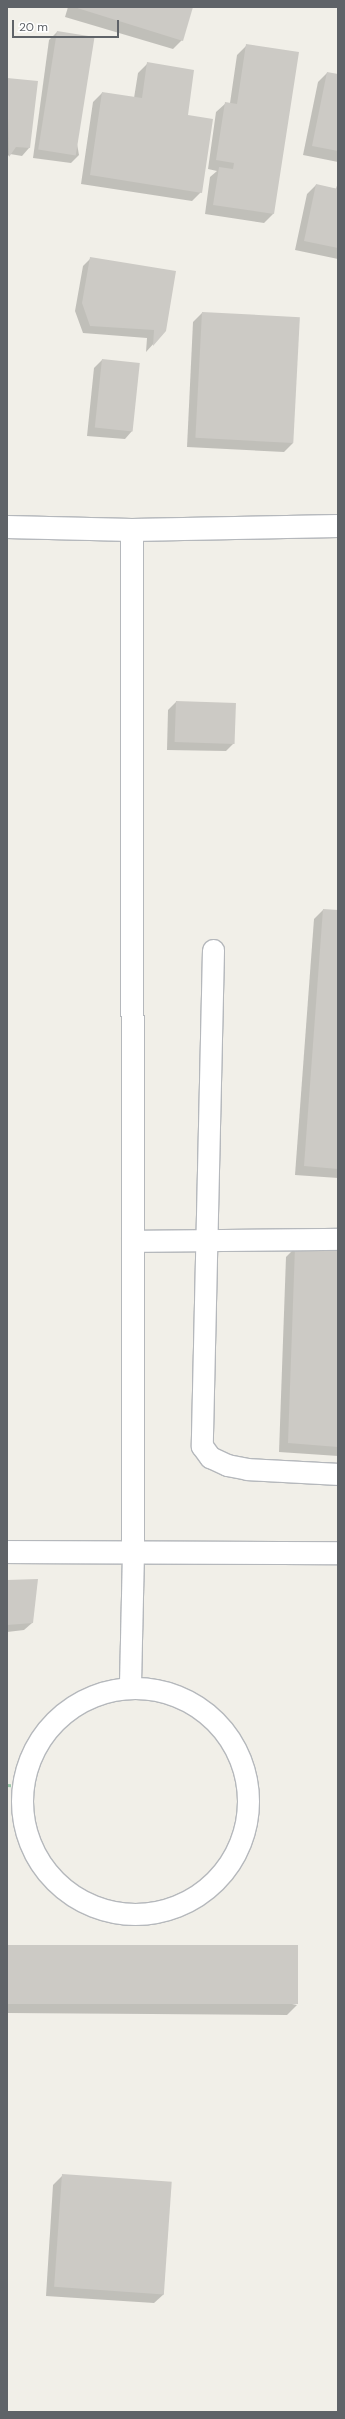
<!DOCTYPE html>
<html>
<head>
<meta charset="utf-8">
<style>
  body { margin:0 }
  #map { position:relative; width:345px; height:2419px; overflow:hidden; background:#f1efe8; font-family:"DM Sans",sans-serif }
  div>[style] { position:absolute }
  .shadow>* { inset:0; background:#0003 }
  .building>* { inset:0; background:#cccac5; transform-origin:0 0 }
  .path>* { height:2.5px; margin-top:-1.25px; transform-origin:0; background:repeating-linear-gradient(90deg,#9cc7a9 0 4px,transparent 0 6px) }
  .roads { filter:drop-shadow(1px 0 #b5b8bc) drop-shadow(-1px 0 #b5b8bc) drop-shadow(0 1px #b5b8bc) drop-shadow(0 -1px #b5b8bc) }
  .lane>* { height:21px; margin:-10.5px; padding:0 10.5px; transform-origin:10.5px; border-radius:10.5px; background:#fff }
  .lane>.ring { margin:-10.5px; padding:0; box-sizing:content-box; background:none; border:21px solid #fff; border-radius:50% }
  .street>* { height:22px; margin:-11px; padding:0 11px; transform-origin:11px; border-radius:11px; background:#fff }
  .secondary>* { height:22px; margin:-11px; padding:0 11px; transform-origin:11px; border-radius:11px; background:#fff }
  span { translate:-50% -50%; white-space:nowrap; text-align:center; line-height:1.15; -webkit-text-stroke:3.5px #fff; paint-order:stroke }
  .frame { position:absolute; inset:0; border:8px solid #5f6368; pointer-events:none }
  .scale { position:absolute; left:12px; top:20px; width:107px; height:18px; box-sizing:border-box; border:2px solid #5f6368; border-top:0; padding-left:5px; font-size:12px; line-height:14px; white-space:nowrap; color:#5f6368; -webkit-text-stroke:3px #fff; paint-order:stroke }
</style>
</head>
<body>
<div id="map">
  <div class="shadow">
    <i style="clip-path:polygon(68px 7px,192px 7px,182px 40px,173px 49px,65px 17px)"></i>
    <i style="clip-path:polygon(57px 32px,79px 155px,71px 163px,33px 158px,49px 40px)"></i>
    <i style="clip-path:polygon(247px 45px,297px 53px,273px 214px,264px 223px,205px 214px,210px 177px,217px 171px,208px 169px,216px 112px,226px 103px,230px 103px,237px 55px)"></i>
    <i style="clip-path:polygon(147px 64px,187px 116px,201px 192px,192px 201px,81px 184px,93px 102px,102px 93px,134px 98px,138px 73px)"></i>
    <i style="clip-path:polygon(327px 73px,338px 75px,338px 162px,303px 155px,318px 82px)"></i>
    <i style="clip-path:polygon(7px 79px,37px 82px,29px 148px,22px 156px,10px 154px,7px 157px)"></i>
    <i style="clip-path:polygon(338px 182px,338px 259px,295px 250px,307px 194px,316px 185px,336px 189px)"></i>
    <i style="clip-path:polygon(91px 258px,165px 331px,146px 352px,147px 338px,83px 333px,75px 311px,83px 266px)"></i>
    <i style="clip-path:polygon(202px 313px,293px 443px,284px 452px,187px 447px,193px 322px)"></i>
    <i style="clip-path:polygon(102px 360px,132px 431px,125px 439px,87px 436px,94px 368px)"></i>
    <i style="clip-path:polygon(176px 702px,234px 743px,226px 751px,167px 750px,168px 710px)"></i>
    <i style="clip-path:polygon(323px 910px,338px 911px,338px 1178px,295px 1175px,314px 919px)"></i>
    <i style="clip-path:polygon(338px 1247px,338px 1456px,279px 1452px,286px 1257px,295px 1248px)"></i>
    <i style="clip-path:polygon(7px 1581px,32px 1623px,24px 1630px,7px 1632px)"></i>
    <i style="clip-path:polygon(7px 1946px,297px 2005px,287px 2015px,7px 2013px)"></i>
    <i style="clip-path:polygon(63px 2175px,164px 2294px,154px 2303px,46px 2296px,53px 2185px)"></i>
  </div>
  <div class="building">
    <i style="clip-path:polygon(74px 7px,193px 7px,183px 41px)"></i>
    <i style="left:57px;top:31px;width:38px;height:120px;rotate:9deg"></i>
    <i style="clip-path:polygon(246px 44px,299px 52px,274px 214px,213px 205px,219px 167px,233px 169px,234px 163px,216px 160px,225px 102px,237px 104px)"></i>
    <i style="clip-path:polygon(147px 62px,194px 70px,188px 115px,213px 119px,202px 193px,90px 175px,102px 92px,142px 98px)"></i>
    <i style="clip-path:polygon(327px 72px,338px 74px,338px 151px,312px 146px)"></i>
    <i style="clip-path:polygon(7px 78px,38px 81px,30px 148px,16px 147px,9px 157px)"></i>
    <i style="clip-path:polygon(316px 184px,338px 189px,338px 248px,304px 241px)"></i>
    <i style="clip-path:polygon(90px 257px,176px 271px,166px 331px,153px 346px,154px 330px,90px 326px,82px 303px)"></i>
    <i style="left:202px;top:312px;width:98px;height:126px;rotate:3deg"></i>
    <i style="left:102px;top:359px;width:38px;height:69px;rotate:6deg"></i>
    <i style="left:176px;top:701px;width:60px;height:41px;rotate:2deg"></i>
    <i style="clip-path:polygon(323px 909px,338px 910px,338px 1169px,304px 1166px)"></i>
    <i style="clip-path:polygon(338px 1246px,338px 1447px,288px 1443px,295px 1247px)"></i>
    <i style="clip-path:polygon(38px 1579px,33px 1623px,7px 1625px,7px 1580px)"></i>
    <i style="left:7px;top:1945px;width:291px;height:59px"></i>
    <i style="left:62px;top:2174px;width:110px;height:113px;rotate:4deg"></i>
  </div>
  <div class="path">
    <i style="left:7px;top:1785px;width:17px;rotate:3deg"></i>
  </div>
  <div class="roads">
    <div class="lane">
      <i style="left:213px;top:950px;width:496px;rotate:91.3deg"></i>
      <i style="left:202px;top:1446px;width:14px;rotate:54deg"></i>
      <i style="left:210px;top:1457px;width:19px;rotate:25deg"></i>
      <i style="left:227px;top:1465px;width:20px;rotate:11deg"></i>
      <i style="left:247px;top:1469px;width:91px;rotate:3.1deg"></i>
      <i style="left:132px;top:1241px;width:206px;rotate:-0.6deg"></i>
      <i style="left:130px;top:1684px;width:132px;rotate:-88.7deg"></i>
      <i class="ring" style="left:22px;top:1688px;width:205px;height:205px"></i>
    </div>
    <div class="street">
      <i style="left:7px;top:527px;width:125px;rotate:1.4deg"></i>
      <i style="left:132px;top:530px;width:206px;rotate:-1.1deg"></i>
      <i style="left:132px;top:530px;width:1022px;rotate:89.94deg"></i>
    </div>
    <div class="secondary">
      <i style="left:7px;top:1552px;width:331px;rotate:0.2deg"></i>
    </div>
  </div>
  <div class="frame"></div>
  <div class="scale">20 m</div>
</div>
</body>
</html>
